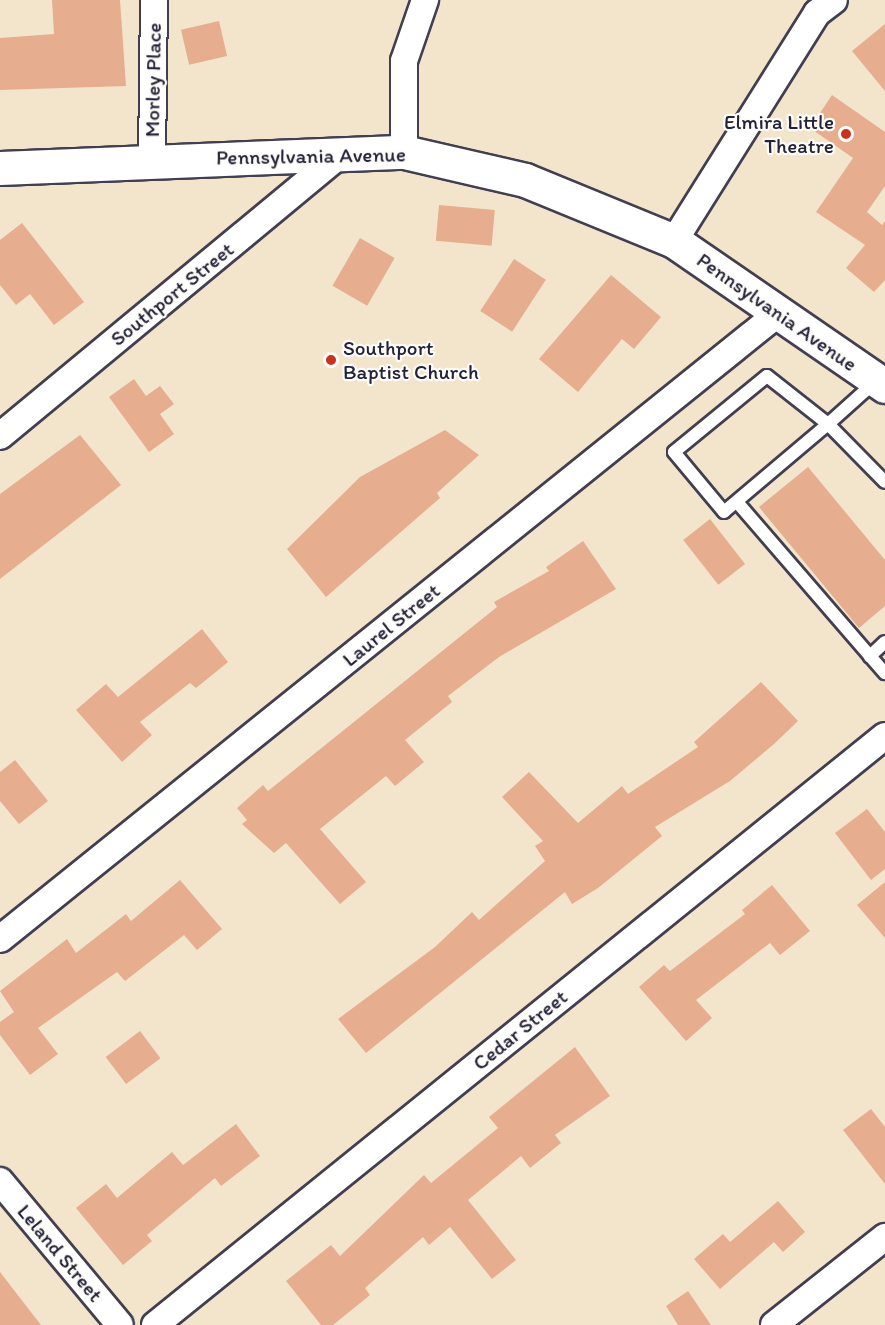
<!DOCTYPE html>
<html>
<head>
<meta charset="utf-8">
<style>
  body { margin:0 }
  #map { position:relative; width:885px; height:1325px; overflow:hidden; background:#f3e5cb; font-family:Itim,sans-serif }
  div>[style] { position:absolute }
  .building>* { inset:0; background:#e6ae8e; transform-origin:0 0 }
  .roads { filter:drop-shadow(2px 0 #413f51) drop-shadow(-2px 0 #413f51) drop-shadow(0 2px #413f51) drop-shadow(0 -2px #413f51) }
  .service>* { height:12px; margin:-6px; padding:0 6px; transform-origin:6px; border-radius:6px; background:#fff }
  .minor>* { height:26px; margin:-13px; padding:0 13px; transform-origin:13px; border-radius:13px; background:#fff }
  .secondary>* { height:33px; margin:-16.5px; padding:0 16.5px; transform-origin:16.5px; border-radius:16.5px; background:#fff }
  .dots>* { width:16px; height:16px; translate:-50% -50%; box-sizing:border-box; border:3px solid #fdfcf7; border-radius:50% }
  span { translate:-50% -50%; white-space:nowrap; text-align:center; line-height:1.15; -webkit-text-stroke:4.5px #fdfcf7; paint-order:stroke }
  .street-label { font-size:21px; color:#22223b }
  .poi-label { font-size:21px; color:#22223b }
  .right { translate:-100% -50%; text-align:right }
  .left { translate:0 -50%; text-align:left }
</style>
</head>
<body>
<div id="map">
  <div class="building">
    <i style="clip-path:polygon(52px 0,120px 0,126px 86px,0 90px,0 38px,54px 34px)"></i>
    <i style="left:219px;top:21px;width:36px;height:39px;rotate:77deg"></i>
    <i style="clip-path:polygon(885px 24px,885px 91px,852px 51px)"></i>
    <i style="clip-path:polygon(832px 95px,885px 132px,885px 186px,867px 212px,882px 225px,885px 221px,885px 280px,874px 292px,846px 268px,865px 245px,816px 212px,853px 158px,810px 128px)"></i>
    <i style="left:439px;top:205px;width:56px;height:36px;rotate:5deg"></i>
    <i style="clip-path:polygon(22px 223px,84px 302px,54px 325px,30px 294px,16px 305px,0 285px,0 240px)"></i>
    <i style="left:360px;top:238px;width:40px;height:55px;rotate:30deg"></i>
    <i style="left:514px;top:259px;width:38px;height:62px;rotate:33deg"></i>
    <i style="clip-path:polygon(611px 275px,661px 317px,634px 349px,622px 339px,578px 392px,539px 359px)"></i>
    <i style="clip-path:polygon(134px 379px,146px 396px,160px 386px,174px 404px,160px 414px,174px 434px,149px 452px,109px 397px)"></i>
    <i style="clip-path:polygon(445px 430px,479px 455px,437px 493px,440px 498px,326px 597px,287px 549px,360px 477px)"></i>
    <i style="clip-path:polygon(80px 435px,121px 485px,0 579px,0 494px)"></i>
    <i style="clip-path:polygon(808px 467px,885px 560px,885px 606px,859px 628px,759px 507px)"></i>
    <i style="left:710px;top:519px;width:57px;height:34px;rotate:52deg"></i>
    <i style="clip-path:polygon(583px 541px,616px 589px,499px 657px,448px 696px,452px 702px,405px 740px,424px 762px,395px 786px,386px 776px,320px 829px,366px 882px,340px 904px,286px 843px,274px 853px,242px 824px,247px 820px,237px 808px,263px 785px,268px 791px,497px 607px,494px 602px,549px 571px,546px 567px)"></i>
    <i style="clip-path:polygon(202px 629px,228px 662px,196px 688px,190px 683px,140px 722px,152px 735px,122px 762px,76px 710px,106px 684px,118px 697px)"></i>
    <i style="clip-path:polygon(761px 682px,798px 721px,774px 744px,730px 781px,655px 827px,662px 836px,598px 888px,572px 904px,565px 892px,366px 1053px,338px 1019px,435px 947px,472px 912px,479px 920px,545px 861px,535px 846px,543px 841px,502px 797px,529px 772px,578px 823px,622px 786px,628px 794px,698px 747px,694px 742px)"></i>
    <i style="clip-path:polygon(15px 760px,48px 801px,19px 824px,0 801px,0 772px)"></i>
    <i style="clip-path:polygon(867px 809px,885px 832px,885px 869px,871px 880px,835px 833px)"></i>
    <i style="clip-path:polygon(180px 880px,222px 929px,197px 950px,184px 935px,125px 981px,117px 972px,38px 1028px,58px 1054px,30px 1075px,0 1035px,0 1022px,14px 1012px,0 991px,67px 939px,76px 953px,126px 914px,131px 921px)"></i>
    <i style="clip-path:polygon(885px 882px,885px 938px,857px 905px)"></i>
    <i style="clip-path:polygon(772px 885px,810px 931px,780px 955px,770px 943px,696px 1000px,712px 1018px,686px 1041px,639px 987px,664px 965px,670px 971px,745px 914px,742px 910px)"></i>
    <i style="left:140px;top:1031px;width:34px;height:43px;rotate:53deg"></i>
    <i style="clip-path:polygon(575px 1047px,610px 1096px,555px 1135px,561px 1143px,530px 1168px,521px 1156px,468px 1200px,516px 1260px,492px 1279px,450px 1227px,429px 1245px,423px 1237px,365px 1288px,370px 1295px,333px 1325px,321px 1325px,286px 1281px,331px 1245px,340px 1256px,424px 1175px,431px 1183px,498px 1128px,489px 1117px)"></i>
    <i style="clip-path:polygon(871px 1109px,885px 1127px,885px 1184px,843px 1130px)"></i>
    <i style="clip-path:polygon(236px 1124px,260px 1156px,221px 1186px,215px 1178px,147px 1235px,152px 1241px,123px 1265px,76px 1208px,106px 1184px,117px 1198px,172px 1152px,183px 1165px)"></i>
    <i style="clip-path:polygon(778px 1201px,805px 1232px,783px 1252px,774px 1242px,720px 1289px,694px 1259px,723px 1234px,730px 1242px)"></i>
    <i style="clip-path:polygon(0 1272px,41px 1325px,0 1325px)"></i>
    <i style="clip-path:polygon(688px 1291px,711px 1325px,678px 1325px,666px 1306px)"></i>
  </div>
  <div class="roads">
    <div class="service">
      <i style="left:767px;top:376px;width:78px;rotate:38.2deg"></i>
      <i style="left:828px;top:424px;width:136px;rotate:139.8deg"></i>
      <i style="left:724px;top:512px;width:78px;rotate:-129.8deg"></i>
      <i style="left:674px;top:452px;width:120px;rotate:-39.3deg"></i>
      <i style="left:876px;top:381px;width:64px;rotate:138.1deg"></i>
      <i style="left:828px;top:424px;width:81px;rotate:45.5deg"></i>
      <i style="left:737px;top:502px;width:203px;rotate:49.2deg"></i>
      <i style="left:885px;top:642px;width:21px;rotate:137deg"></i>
      <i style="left:870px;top:656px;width:23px;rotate:49deg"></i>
    </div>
    <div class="minor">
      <i style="left:404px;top:152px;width:91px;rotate:-90deg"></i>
      <i style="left:404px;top:61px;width:65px;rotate:-71deg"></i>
      <i style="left:152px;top:161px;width:161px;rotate:-89.3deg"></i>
      <i style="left:674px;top:241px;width:269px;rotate:-57.9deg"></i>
      <i style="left:817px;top:13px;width:21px;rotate:-37deg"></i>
      <i style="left:0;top:436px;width:445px;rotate:-39.6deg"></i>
      <i style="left:0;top:939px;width:1002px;rotate:-38.8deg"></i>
      <i style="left:0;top:1181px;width:187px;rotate:50.2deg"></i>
      <i style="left:155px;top:1325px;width:938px;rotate:-38.9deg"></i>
      <i style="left:774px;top:1325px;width:142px;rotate:-38.4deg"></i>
    </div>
    <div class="secondary">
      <i style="left:0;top:168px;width:404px;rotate:-2.3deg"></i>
      <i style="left:404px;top:152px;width:124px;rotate:13deg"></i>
      <i style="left:525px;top:180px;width:161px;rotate:22.3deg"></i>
      <i style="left:674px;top:241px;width:256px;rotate:34.5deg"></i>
    </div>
  </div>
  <div class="dots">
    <i style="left:846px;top:134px;background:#c8321e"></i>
    <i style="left:331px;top:360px;background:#c8321e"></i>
  </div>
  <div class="street-label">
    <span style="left:153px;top:80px;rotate:-89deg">Morley Place</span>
    <span style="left:311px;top:156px;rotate:-1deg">Pennsylvania Avenue</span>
    <span style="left:172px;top:294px;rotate:-39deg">Southport Street</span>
    <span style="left:777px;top:312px;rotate:35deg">Pennsylvania Avenue</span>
    <span style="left:391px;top:625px;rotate:-39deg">Laurel Street</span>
    <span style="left:520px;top:1030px;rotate:-39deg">Cedar Street</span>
    <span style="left:60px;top:1253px;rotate:50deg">Leland Street</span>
  </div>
  <div class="poi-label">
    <span class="right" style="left:834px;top:134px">Elmira Little<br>Theatre</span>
    <span class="left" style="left:343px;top:360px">Southport<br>Baptist Church</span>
  </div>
</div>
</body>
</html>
